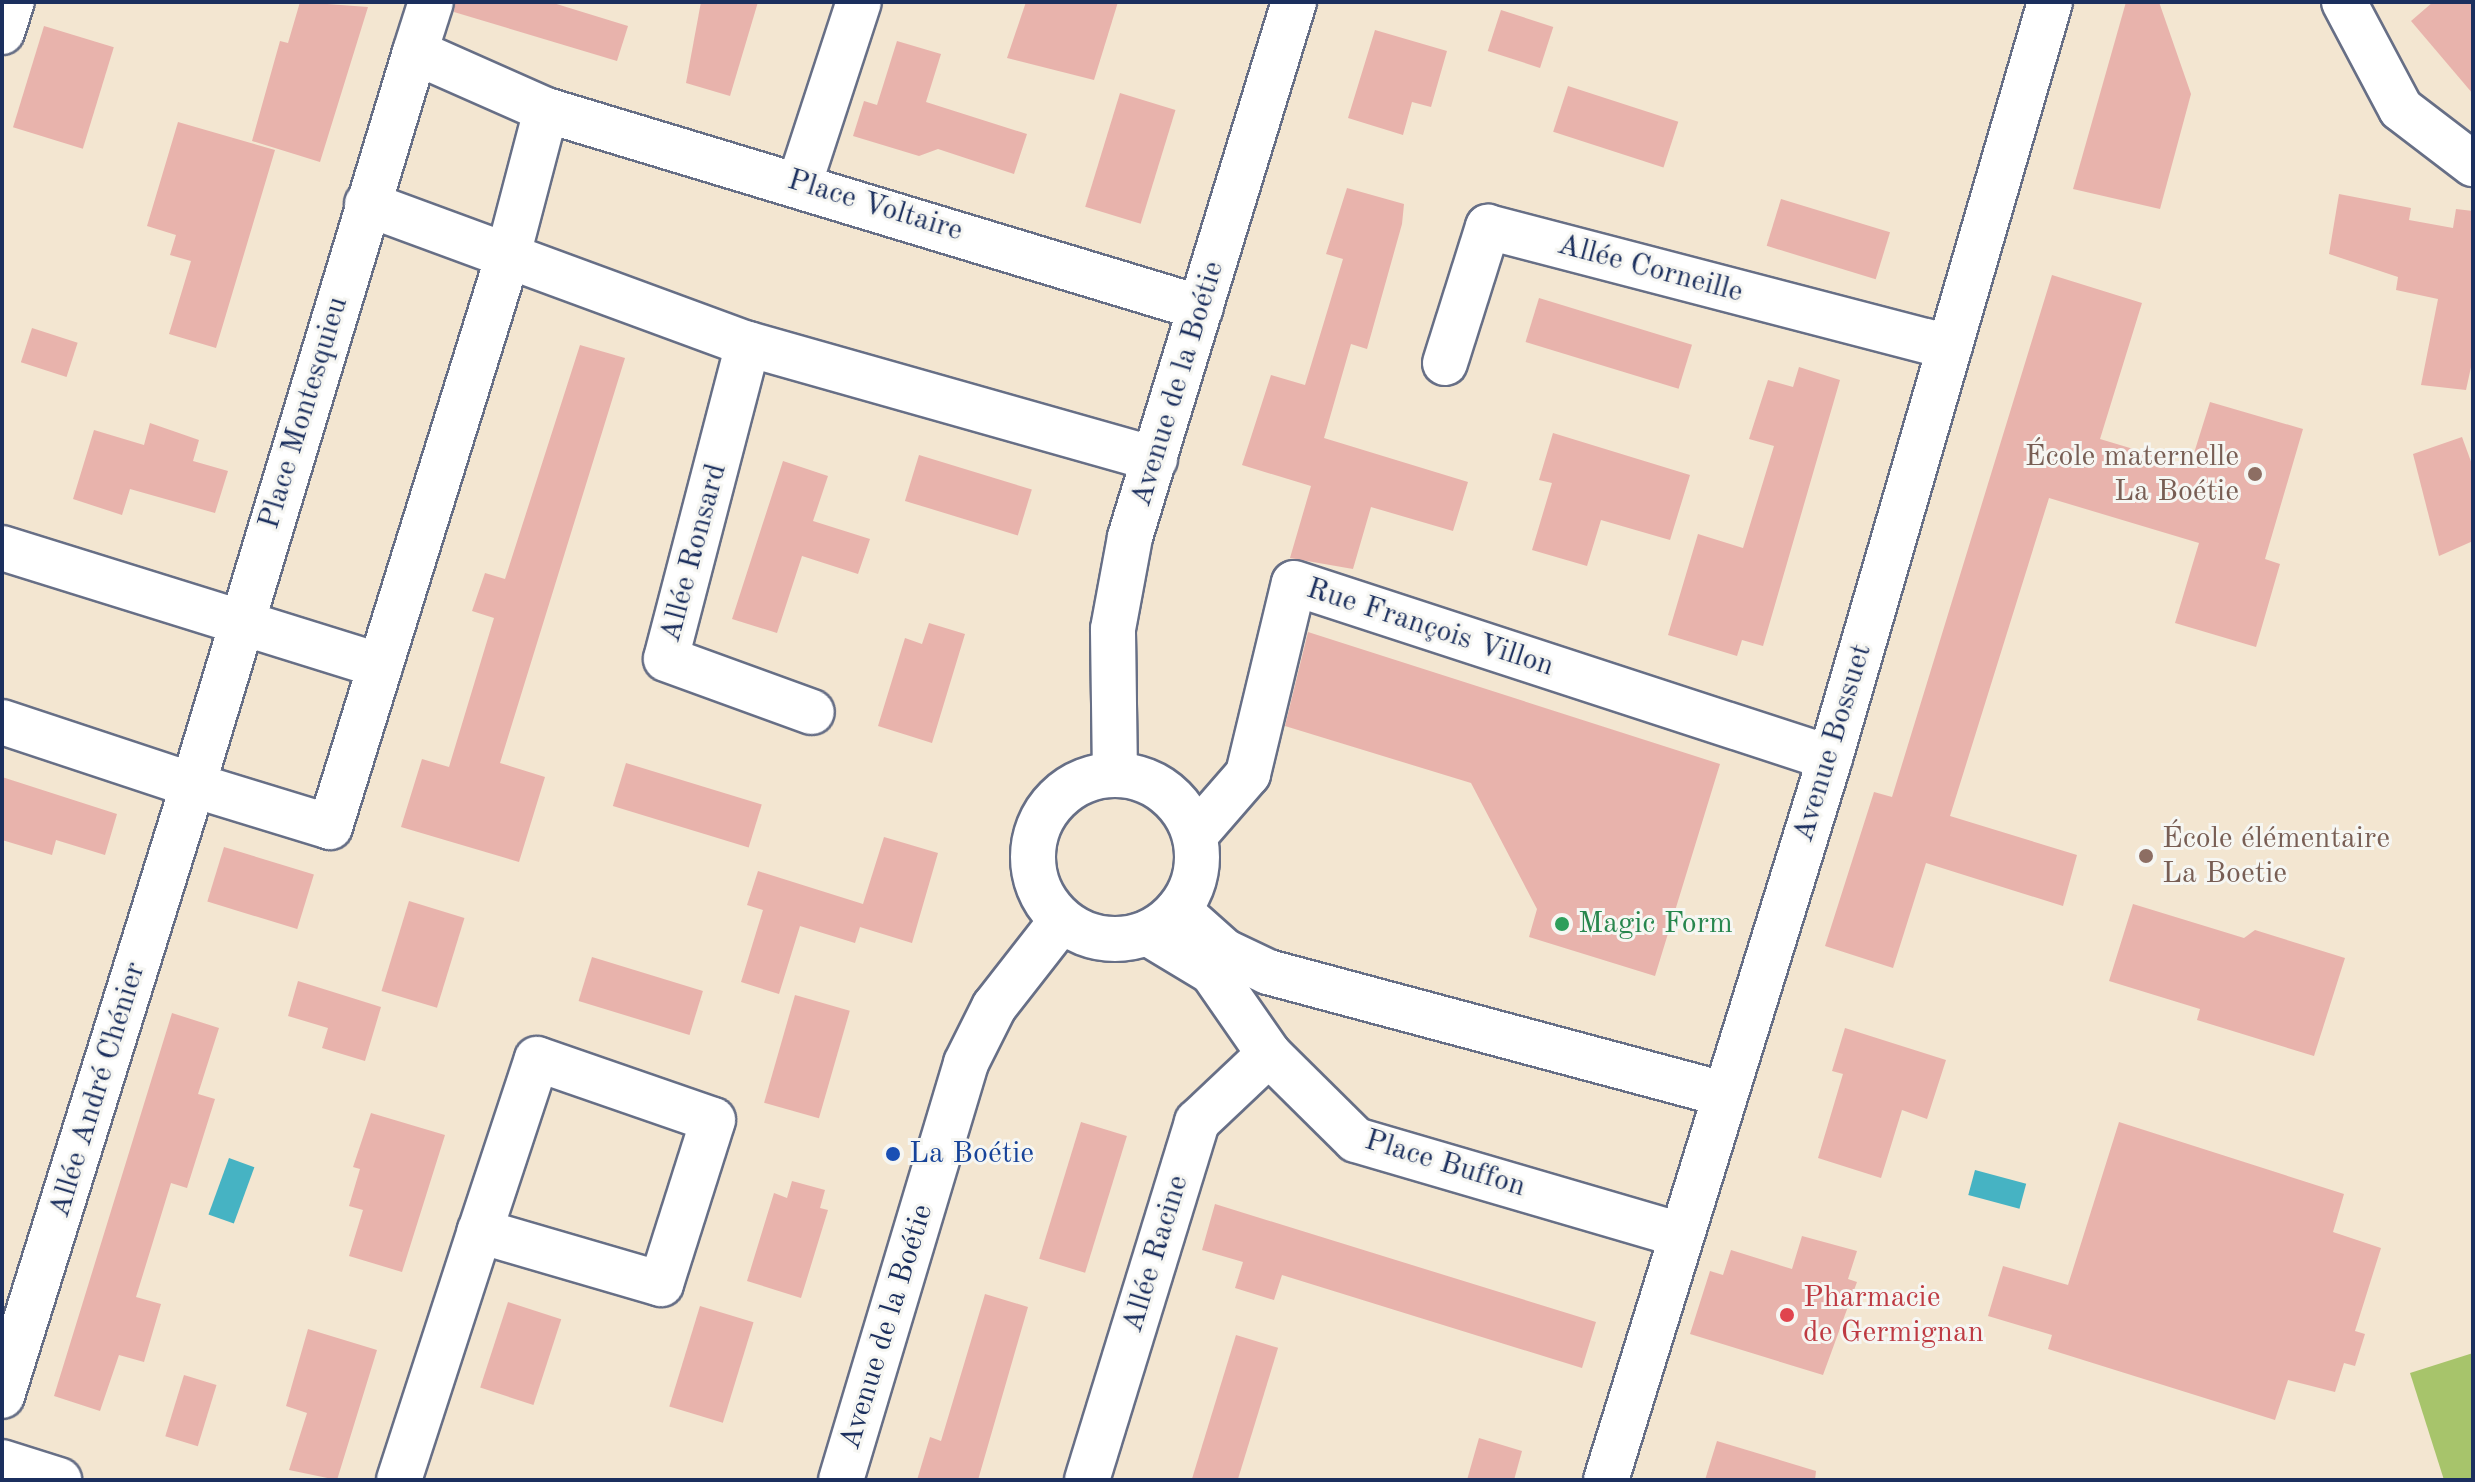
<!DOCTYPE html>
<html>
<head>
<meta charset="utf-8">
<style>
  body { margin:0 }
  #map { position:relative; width:2475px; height:1482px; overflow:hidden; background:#f3e6d1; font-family:"Old Standard TT",serif }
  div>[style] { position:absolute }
  .green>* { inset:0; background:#a7c46b }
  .water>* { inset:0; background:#46b3c3; transform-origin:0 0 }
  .building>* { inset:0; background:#e8b3ac; transform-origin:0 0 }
  .roads { filter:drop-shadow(2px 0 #676f86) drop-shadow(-2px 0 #676f86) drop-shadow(0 2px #676f86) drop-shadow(0 -2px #676f86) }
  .minor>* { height:44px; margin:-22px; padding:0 22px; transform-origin:22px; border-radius:22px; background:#fff }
  .secondary>* { height:44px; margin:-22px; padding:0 22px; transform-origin:22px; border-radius:22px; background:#fff }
  .secondary>.ring { margin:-22px; padding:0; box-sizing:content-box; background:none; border:44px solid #fff; border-radius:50% }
  .dots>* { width:22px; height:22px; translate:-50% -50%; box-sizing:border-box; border:4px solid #f6f6f2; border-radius:50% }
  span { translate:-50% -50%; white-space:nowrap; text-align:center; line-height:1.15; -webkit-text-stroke:6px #f6f6f2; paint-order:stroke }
  .street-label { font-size:30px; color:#1b2f5e }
  .education-label { font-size:30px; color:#785e54 }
  .right { translate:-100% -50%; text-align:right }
  .left { translate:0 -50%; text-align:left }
  .leisure-label { font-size:30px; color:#27864d }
  .transit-label { font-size:30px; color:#164399 }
  .health-label { font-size:30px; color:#be3a42 }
  .frame { position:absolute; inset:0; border:4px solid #1b2f5e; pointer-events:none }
</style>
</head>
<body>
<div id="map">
  <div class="green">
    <i style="clip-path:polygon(2473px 1353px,2473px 1480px,2444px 1480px,2410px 1373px)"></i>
  </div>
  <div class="water">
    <i style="left:229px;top:1158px;width:27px;height:60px;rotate:20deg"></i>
    <i style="left:1975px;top:1170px;width:53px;height:26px;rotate:15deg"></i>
  </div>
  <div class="building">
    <i style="clip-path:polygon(300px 2px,368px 7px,320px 162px,252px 141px,280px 41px,288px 43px)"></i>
    <i style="clip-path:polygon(455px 2px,550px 2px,628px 26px,617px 61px,454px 12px)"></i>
    <i style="clip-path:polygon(701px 2px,758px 2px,730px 96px,686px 83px)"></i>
    <i style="clip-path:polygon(1026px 2px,1118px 2px,1094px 80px,1007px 58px)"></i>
    <i style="clip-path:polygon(2126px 2px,2159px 2px,2191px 94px,2160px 209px,2073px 189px)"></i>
    <i style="clip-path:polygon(2433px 2px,2473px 2px,2473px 94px,2411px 21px)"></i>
    <i style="left:1501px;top:10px;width:55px;height:43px;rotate:18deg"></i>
    <i style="left:44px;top:26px;width:73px;height:106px;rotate:17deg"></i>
    <i style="clip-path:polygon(1375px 30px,1447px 51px,1431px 107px,1412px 102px,1403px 135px,1348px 118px)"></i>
    <i style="clip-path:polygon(897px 41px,941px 54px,926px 102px,1027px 134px,1014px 174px,938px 149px,919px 156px,853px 136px,864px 101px,877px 105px)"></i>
    <i style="left:1568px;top:86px;width:116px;height:48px;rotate:18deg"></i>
    <i style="left:1120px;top:93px;width:58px;height:119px;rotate:17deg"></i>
    <i style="clip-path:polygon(178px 122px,275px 150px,216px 348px,169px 334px,191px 261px,170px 255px,176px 235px,147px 226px)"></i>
    <i style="clip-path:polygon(1347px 188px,1404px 204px,1402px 224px,1367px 349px,1351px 344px,1324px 438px,1468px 482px,1453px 531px,1371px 507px,1353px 569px,1290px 558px,1311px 486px,1242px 465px,1271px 375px,1305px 385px,1343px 259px,1326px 254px)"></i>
    <i style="clip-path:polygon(2339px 194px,2411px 208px,2409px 220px,2453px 228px,2456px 209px,2473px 211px,2473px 358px,2466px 390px,2421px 385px,2438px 299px,2396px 290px,2398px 277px,2329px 254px)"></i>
    <i style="left:1781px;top:199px;width:114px;height:49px;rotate:17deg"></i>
    <i style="clip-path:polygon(2052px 275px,2142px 303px,2100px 439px,2190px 466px,2210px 402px,2303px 429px,2265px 559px,2280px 564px,2256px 647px,2175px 623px,2199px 543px,2049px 498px,1950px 816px,2077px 855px,2063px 906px,1926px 863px,1893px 968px,1825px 946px,1874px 792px,1892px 797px)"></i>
    <i style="left:1539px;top:298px;width:160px;height:46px;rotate:17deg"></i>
    <i style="left:32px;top:328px;width:48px;height:36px;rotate:18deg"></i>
    <i style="clip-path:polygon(580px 345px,625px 358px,500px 763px,545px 777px,519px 862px,401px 827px,422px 759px,449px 767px,494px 618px,472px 611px,485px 573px,505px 579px)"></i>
    <i style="clip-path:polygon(1799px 367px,1840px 380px,1763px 646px,1742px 640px,1737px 656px,1668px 635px,1698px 534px,1743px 548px,1774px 446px,1749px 439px,1768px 380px,1793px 387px)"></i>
    <i style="clip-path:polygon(150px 423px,199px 440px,193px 461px,228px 471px,215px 513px,130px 489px,122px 515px,73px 499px,94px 430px,144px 445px)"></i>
    <i style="clip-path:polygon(1553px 433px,1690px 475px,1670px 540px,1601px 520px,1587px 566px,1532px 550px,1552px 483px,1539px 480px)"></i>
    <i style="clip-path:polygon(2462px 437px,2473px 467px,2473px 541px,2439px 556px,2413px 454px)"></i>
    <i style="left:919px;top:455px;width:118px;height:48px;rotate:17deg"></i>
    <i style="clip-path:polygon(783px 461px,828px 476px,813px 521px,870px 539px,858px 574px,802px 556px,777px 633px,732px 619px)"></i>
    <i style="clip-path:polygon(929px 623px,965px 634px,932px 743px,878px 726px,905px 638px,922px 644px)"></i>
    <i style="clip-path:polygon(1308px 632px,1720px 764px,1655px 976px,1529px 937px,1537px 909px,1471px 783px,1285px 726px)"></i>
    <i style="left:626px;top:763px;width:142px;height:45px;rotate:17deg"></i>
    <i style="clip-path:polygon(2px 777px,117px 814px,105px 855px,56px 840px,52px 855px,2px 840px)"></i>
    <i style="clip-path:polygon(884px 837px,938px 853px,912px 943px,860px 927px,855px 943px,800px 926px,779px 994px,741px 982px,763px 910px,747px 905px,758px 871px,863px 904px)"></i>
    <i style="left:224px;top:847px;width:94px;height:57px;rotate:17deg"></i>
    <i style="left:409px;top:901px;width:58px;height:94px;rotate:17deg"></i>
    <i style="clip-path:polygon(2133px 904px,2244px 938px,2255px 930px,2345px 958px,2314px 1056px,2197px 1020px,2200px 1009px,2109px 981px)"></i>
    <i style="left:592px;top:957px;width:116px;height:46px;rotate:17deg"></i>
    <i style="clip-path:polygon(298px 981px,381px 1007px,365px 1061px,322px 1048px,328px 1028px,288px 1016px)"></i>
    <i style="left:795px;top:995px;width:57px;height:112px;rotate:16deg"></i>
    <i style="clip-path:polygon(172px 1013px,219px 1028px,198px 1094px,215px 1099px,187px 1188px,171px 1183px,136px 1297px,161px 1304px,144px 1362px,119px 1355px,100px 1411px,54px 1396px)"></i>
    <i style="clip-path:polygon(1845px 1028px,1946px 1060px,1927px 1119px,1902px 1110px,1881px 1178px,1818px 1158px,1843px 1074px,1832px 1071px)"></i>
    <i style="clip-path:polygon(371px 1113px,445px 1135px,402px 1272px,349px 1256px,363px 1210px,349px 1206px,360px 1169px,353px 1167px)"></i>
    <i style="left:1081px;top:1122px;width:48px;height:143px;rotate:17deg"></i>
    <i style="clip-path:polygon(2119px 1122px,2344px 1194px,2333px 1232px,2381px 1248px,2355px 1331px,2365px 1334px,2355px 1366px,2344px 1363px,2335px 1392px,2288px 1380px,2275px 1420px,2048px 1349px,2052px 1335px,1988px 1316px,2003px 1266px,2068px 1285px)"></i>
    <i style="clip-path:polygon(792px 1181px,825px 1190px,820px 1208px,828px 1210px,801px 1298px,747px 1281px,774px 1193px,787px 1198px)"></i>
    <i style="clip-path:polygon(1215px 1204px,1596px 1322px,1582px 1368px,1282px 1275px,1274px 1300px,1235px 1288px,1243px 1262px,1202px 1250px)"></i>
    <i style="clip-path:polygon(1802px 1236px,1857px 1251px,1848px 1279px,1857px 1282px,1823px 1375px,1690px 1334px,1710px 1271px,1723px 1275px,1731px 1250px,1792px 1269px)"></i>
    <i style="clip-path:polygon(985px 1294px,1028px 1307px,978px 1480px,917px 1480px,930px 1437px,941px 1441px)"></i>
    <i style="left:508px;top:1302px;width:56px;height:90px;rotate:18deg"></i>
    <i style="left:700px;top:1306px;width:56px;height:105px;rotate:17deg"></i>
    <i style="clip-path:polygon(308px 1329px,377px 1350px,337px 1480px,289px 1470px,307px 1413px,286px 1406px)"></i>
    <i style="left:1236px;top:1335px;width:44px;height:152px;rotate:17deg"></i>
    <i style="left:184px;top:1375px;width:34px;height:64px;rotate:17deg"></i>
    <i style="clip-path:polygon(1479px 1438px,1522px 1451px,1514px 1480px,1467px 1480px)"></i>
    <i style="clip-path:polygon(1717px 1441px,1816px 1471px,1815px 1480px,1705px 1480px)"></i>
  </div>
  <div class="roads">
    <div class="minor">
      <i style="left:2344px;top:2px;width:121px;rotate:62deg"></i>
      <i style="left:2401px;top:109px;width:91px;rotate:37.4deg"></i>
      <i style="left:2px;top:32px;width:32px;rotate:-72deg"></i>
      <i style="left:415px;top:52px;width:52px;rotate:-72.3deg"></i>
      <i style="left:546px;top:110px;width:684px;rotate:16.82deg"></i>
      <i style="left:800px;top:182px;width:189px;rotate:-71.9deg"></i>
      <i style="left:367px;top:204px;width:406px;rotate:20.2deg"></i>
      <i style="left:748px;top:344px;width:423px;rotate:15.8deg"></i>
      <i style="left:748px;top:344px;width:325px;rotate:104.6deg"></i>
      <i style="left:666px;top:659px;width:155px;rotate:20deg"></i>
      <i style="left:1445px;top:363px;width:143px;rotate:-72.5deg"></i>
      <i style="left:1488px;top:227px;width:477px;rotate:14.6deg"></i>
      <i style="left:2px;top:548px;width:396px;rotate:17.3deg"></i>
      <i style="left:2px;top:722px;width:201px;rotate:18.3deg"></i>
      <i style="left:193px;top:785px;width:143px;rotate:17deg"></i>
      <i style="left:330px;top:827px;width:595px;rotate:-72.69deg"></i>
      <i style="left:507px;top:259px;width:154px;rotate:-75.3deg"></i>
      <i style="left:546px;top:110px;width:143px;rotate:-156.1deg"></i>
      <i style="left:415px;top:52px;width:766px;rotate:106.85deg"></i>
      <i style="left:193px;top:785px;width:640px;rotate:107.36deg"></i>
      <i style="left:1195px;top:835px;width:81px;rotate:-49deg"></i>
      <i style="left:1248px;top:774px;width:196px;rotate:-76.5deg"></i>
      <i style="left:1294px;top:583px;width:564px;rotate:18.08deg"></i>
      <i style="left:1178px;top:910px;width:62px;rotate:41.7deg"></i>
      <i style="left:1224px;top:951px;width:49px;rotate:25.5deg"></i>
      <i style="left:1268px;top:972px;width:471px;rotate:15deg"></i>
      <i style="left:1147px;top:933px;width:76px;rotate:31deg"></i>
      <i style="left:1212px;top:972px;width:100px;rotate:55.2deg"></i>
      <i style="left:1269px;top:1054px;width:122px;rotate:44.7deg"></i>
      <i style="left:1356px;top:1140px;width:338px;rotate:16.3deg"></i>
      <i style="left:2px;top:1462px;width:60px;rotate:17.5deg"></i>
      <i style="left:399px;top:1480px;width:262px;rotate:-72deg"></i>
      <i style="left:480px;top:1231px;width:181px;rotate:-71.7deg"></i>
      <i style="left:537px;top:1059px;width:186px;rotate:19.1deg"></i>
      <i style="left:713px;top:1120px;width:172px;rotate:107.6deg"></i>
      <i style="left:661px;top:1284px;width:189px;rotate:-163.7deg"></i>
      <i style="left:1087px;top:1480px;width:375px;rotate:-72.9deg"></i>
      <i style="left:1197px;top:1122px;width:99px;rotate:-43.4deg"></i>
      <i style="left:1606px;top:1480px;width:756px;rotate:-72.76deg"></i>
      <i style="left:1830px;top:758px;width:787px;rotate:-73.77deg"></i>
    </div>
    <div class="secondary">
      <i style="left:1115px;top:775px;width:146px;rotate:-90.8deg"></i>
      <i style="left:1113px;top:629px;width:94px;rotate:-79.5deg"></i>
      <i style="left:1130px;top:537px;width:560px;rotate:-72.96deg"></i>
      <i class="ring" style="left:1033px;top:775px;width:120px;height:120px"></i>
      <i style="left:841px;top:1480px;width:435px;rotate:-73.3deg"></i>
      <i style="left:966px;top:1063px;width:63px;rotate:-63.4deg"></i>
      <i style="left:994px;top:1007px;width:110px;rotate:-52deg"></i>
    </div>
  </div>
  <div class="dots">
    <i style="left:2255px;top:474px;background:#8d6e63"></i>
    <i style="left:2146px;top:856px;background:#8d6e63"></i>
    <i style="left:1562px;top:924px;background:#2e9e5b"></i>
    <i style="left:893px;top:1154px;background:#1a4fb4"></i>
    <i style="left:1787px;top:1315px;background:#e0444e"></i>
  </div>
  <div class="street-label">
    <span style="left:875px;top:206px;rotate:17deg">Place Voltaire</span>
    <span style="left:1650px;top:269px;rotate:15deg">Allée Corneille</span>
    <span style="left:1178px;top:384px;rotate:-73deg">Avenue de la Boétie</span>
    <span style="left:304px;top:413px;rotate:-73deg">Place Montesquieu</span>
    <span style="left:694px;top:553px;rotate:-75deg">Allée Ronsard</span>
    <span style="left:1430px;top:628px;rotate:18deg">Rue François Villon</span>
    <span style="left:1833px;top:743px;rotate:-73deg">Avenue Bossuet</span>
    <span style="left:98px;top:1090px;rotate:-73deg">Allée André Chénier</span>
    <span style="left:1445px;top:1164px;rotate:17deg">Place Buffon</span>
    <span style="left:1156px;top:1254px;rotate:-73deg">Allée Racine</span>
    <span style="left:887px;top:1327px;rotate:-73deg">Avenue de la Boétie</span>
  </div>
  <div class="education-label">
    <span class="right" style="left:2239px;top:474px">École maternelle<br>La Boétie</span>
    <span class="left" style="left:2162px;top:856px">École élémentaire<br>La Boetie</span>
  </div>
  <div class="leisure-label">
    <span class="left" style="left:1578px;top:924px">Magic Form</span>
  </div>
  <div class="transit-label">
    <span class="left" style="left:909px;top:1154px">La Boétie</span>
  </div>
  <div class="health-label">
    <span class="left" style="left:1803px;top:1315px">Pharmacie<br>de Germignan</span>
  </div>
  <div class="frame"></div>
</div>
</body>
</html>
